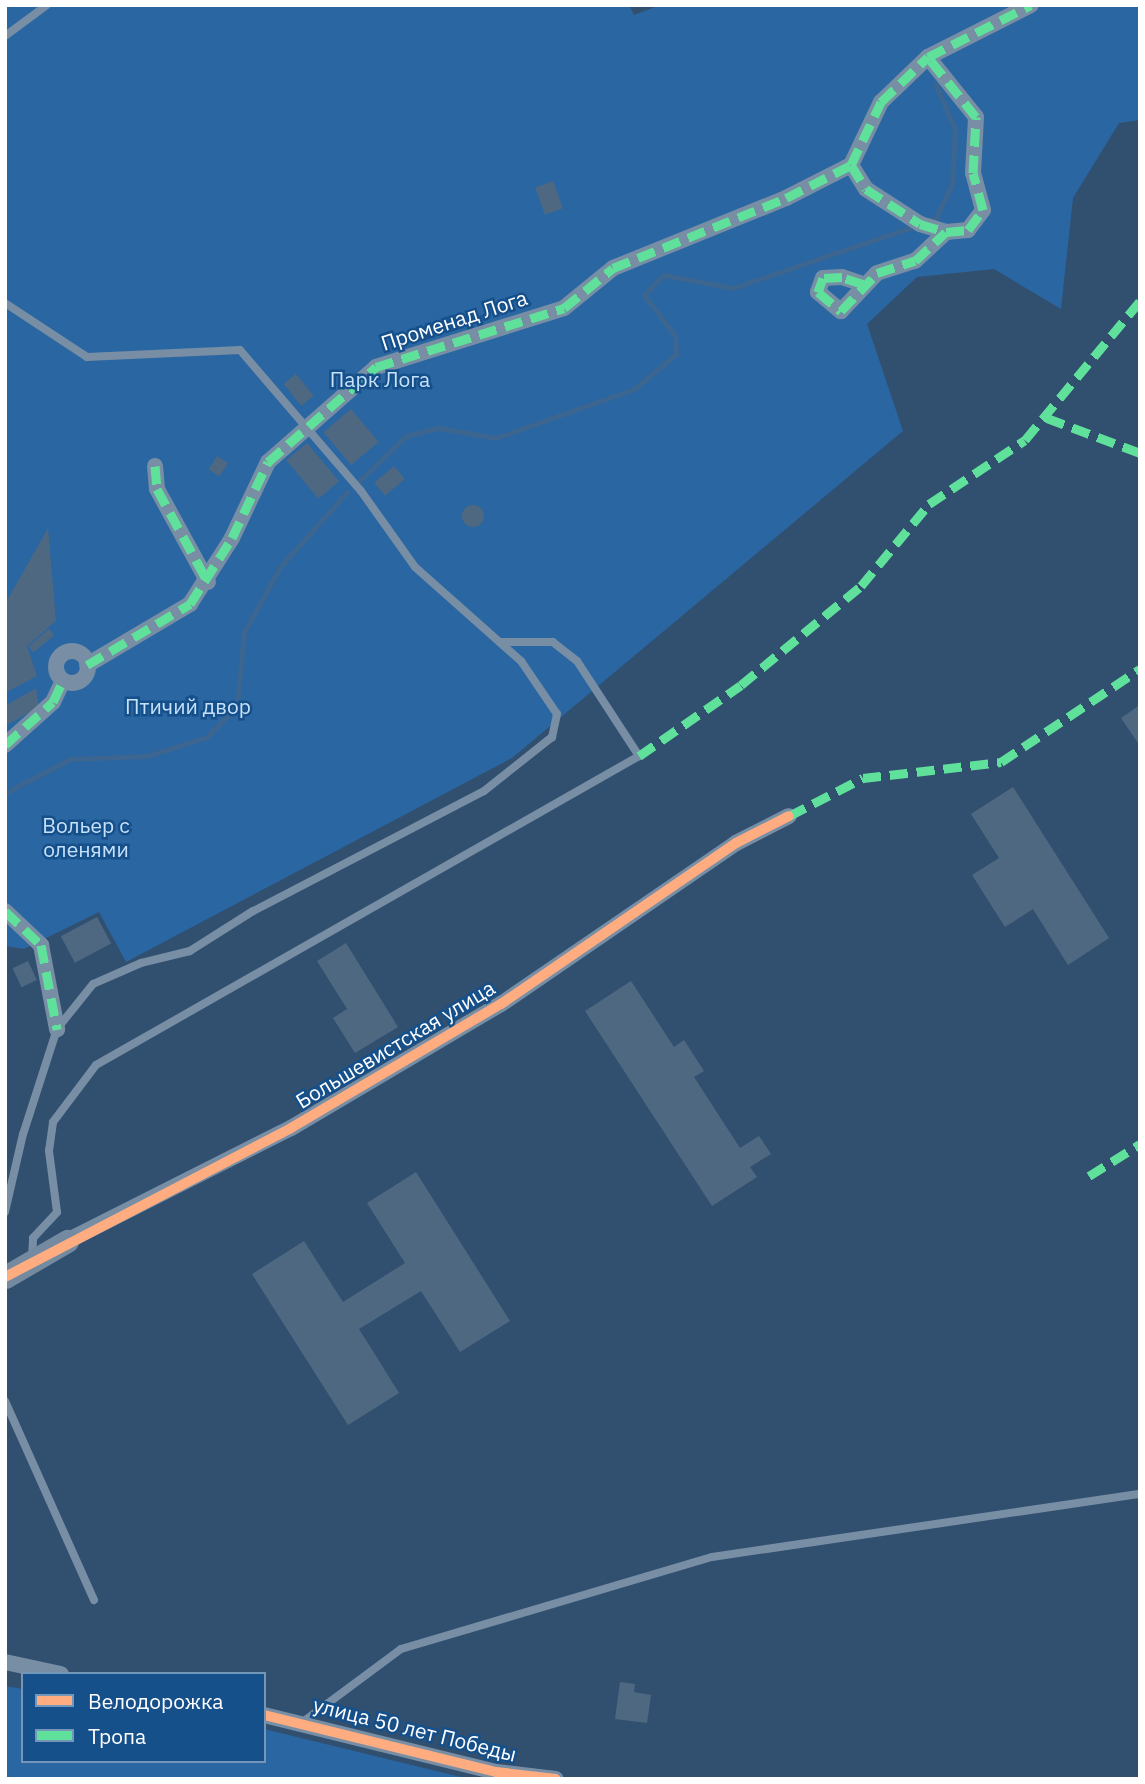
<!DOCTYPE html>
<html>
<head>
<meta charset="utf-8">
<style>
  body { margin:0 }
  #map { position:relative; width:1145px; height:1784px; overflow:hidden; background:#315070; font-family:"IBM Plex Sans",sans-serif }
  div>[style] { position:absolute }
  .green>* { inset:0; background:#2966a2 }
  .stream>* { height:5px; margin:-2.5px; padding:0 2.5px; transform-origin:2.5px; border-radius:2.5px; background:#3c6690 }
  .building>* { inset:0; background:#4f6882; transform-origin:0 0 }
  .round { border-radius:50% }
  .lane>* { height:8px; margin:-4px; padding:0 4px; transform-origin:4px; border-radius:4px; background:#788ea5 }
  .street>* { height:16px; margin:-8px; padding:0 8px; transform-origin:8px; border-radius:8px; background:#788ea5 }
  .street>.ring { margin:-8px; padding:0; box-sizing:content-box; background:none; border:16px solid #788ea5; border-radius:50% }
  .secondary>* { height:23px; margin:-11.5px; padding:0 11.5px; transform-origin:11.5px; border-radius:11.5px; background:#738aa1 }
  .quiet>* { height:9px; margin-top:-4.5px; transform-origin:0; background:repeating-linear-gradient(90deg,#60e19b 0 18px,transparent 0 27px) }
  .cycleway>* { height:10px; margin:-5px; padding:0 5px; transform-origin:5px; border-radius:5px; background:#ffac80 }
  span { translate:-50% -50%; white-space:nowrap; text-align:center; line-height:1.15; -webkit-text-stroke:5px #16508b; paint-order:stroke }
  .street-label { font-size:21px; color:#fff }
  .park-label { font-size:21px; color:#c5e1fb }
  .frame { position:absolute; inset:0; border:7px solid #fff; pointer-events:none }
  .legend { position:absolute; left:21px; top:1672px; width:245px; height:91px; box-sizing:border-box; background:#16508b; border:2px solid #7396b9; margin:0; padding:9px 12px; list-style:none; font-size:21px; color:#fff }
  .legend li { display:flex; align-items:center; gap:14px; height:35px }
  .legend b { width:35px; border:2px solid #7396b9 }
</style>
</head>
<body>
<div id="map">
  <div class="green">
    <i style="clip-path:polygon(5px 5px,629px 5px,634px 15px,660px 5px,1140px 5px,1140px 120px,1119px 123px,1073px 198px,1061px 309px,994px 269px,917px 277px,867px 324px,903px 431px,512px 758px,126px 962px,99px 912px,24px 949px,5px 946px)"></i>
    <i style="clip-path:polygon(5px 1686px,23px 1689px,23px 1761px,264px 1761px,264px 1729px,469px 1779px,5px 1779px)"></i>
  </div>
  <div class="stream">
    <i style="left:927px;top:221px;width:9px;rotate:-18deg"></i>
    <i style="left:936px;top:218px;width:38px;rotate:-65deg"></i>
    <i style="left:952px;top:183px;width:53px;rotate:-86.8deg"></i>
    <i style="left:955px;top:130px;width:49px;rotate:-112.9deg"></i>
    <i style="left:359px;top:481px;width:65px;rotate:-43.8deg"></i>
    <i style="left:406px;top:436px;width:34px;rotate:-14deg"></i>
    <i style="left:439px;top:428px;width:58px;rotate:10deg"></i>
    <i style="left:496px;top:438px;width:146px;rotate:-19.5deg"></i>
    <i style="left:634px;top:389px;width:55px;rotate:-39.8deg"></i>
    <i style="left:676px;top:354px;width:18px;rotate:-93deg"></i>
    <i style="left:675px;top:336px;width:51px;rotate:-127.1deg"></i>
    <i style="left:644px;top:295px;width:28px;rotate:-46deg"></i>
    <i style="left:663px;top:275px;width:71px;rotate:10.5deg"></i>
    <i style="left:733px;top:288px;width:192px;rotate:-18.8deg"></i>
    <i style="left:5px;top:793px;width:73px;rotate:-27.6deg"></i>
    <i style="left:70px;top:759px;width:77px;rotate:-2.2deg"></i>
    <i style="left:147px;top:756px;width:63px;rotate:-17.6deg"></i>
    <i style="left:207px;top:737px;width:44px;rotate:-46.8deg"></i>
    <i style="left:237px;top:705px;width:73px;rotate:-84.5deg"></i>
    <i style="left:244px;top:632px;width:74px;rotate:-61deg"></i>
    <i style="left:280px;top:567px;width:101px;rotate:-48.2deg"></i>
  </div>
  <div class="building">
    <i style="left:553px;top:181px;width:29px;height:19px;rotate:70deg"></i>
    <i style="left:296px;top:374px;width:28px;height:16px;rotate:51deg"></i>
    <i style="left:351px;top:409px;width:43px;height:36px;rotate:50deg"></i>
    <i style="left:307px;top:443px;width:50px;height:27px;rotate:50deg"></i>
    <i style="left:217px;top:456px;width:13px;height:16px;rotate:32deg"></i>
    <i style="left:394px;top:466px;width:17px;height:26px;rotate:50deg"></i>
    <i class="round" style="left:462px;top:505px;width:22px;height:22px"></i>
    <i style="clip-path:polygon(48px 528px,56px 621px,27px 646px,37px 676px,5px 693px,5px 604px)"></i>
    <i style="left:49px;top:629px;width:8px;height:27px;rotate:50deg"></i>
    <i style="clip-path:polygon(36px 688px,39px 707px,5px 726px,5px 706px)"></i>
    <i style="clip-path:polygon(1140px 705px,1140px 746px,1121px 718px)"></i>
    <i style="clip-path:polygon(1013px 787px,1109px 938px,1068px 965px,1033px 909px,1005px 927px,972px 875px,999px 858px,971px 814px)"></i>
    <i style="left:97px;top:917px;width:30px;height:41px;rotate:62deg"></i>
    <i style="clip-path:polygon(346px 943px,398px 1027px,355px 1053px,333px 1018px,347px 1009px,317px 961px)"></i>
    <i style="left:28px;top:961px;width:21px;height:17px;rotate:65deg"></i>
    <i style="clip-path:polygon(631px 981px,674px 1047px,684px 1040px,704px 1071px,694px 1077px,740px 1148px,759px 1136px,771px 1154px,750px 1167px,757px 1177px,712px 1206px,585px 1011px)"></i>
    <i style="clip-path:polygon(416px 1172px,510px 1321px,460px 1352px,421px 1291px,359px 1329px,399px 1393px,348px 1425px,252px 1274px,304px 1241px,343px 1302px,405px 1263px,367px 1203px)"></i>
    <i style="clip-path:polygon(620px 1682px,635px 1684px,634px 1692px,651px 1695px,647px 1723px,615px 1719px)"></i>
  </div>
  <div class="lane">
    <i style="left:5px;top:36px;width:52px;rotate:-36.4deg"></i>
    <i style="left:5px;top:303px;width:98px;rotate:33.4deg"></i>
    <i style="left:87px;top:357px;width:153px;rotate:-2.6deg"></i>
    <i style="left:240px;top:350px;width:186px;rotate:49.4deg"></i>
    <i style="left:361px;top:491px;width:93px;rotate:54.6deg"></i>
    <i style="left:415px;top:567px;width:142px;rotate:41.6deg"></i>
    <i style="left:521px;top:661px;width:64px;rotate:55.8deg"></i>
    <i style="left:557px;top:714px;width:24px;rotate:102deg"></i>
    <i style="left:552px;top:737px;width:87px;rotate:141.5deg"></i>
    <i style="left:484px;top:791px;width:260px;rotate:152.5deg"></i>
    <i style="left:253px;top:911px;width:75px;rotate:147.6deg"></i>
    <i style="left:190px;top:951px;width:50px;rotate:166.2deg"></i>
    <i style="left:141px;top:963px;width:52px;rotate:156.4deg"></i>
    <i style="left:93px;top:984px;width:58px;rotate:128.7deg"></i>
    <i style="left:57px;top:1029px;width:110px;rotate:107.9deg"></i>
    <i style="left:23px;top:1134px;width:80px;rotate:103deg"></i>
    <i style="left:32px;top:1259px;width:21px;rotate:-87deg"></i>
    <i style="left:33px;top:1238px;width:35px;rotate:-47deg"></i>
    <i style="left:57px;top:1212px;width:62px;rotate:-97.5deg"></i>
    <i style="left:49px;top:1151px;width:29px;rotate:-82deg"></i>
    <i style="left:53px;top:1122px;width:71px;rotate:-53deg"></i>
    <i style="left:96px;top:1065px;width:625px;rotate:-29.64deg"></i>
    <i style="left:639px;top:756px;width:113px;rotate:-123.1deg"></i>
    <i style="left:577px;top:661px;width:31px;rotate:-142deg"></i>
    <i style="left:553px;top:642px;width:53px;rotate:180deg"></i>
    <i style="left:5px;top:1401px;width:218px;rotate:65.9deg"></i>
    <i style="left:304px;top:1721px;width:121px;rotate:-36.6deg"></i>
    <i style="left:401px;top:1649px;width:324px;rotate:-16.5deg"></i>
    <i style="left:712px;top:1557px;width:433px;rotate:-8.4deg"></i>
  </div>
  <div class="street">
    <i style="left:851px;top:165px;width:28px;rotate:58deg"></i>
    <i style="left:866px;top:189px;width:64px;rotate:32.9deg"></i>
    <i style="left:920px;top:224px;width:27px;rotate:17deg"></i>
    <i style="left:946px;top:232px;width:22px;rotate:-5deg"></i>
    <i style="left:968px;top:230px;width:25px;rotate:-53deg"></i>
    <i style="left:983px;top:210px;width:38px;rotate:-105deg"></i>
    <i style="left:973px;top:173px;width:56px;rotate:-86.9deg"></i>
    <i style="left:976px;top:117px;width:77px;rotate:-128.7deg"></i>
    <i style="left:863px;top:284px;width:22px;rotate:-162deg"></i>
    <i style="left:842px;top:277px;width:19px;rotate:177deg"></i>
    <i style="left:823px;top:278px;width:15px;rotate:110deg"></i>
    <i style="left:818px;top:292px;width:30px;rotate:40deg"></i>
    <i style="left:841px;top:311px;width:52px;rotate:-46.5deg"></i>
    <i style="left:877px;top:273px;width:40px;rotate:-18deg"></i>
    <i style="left:915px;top:261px;width:42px;rotate:-43.1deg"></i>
    <i style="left:155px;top:466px;width:23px;rotate:85deg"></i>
    <i style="left:157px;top:489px;width:106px;rotate:61.3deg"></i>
    <i class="ring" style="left:56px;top:651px;width:16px;height:16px"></i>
    <i style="left:87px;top:665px;width:120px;rotate:-30.6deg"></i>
    <i style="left:190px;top:604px;width:78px;rotate:-57.5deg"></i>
    <i style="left:232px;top:538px;width:84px;rotate:-64.7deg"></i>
    <i style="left:268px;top:462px;width:144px;rotate:-41.3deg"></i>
    <i style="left:376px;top:367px;width:197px;rotate:-17.4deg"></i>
    <i style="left:564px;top:308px;width:63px;rotate:-39.2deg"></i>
    <i style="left:613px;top:268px;width:187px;rotate:-22deg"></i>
    <i style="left:786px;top:198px;width:73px;rotate:-26.9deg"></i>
    <i style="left:851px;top:165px;width:70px;rotate:-64.5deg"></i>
    <i style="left:881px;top:102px;width:65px;rotate:-43.8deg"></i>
    <i style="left:928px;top:57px;width:115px;rotate:-26.8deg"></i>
    <i style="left:5px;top:745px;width:64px;rotate:-41.9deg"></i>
    <i style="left:53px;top:702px;width:23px;rotate:-65deg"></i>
    <i style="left:5px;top:911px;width:50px;rotate:43.4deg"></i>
    <i style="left:41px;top:945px;width:86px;rotate:79.2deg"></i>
    <i style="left:67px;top:1241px;width:251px;rotate:-26.8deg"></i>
    <i style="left:291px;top:1128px;width:244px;rotate:-30.6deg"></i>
    <i style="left:501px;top:1004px;width:285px;rotate:-34.4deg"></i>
    <i style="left:736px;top:843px;width:59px;rotate:-27deg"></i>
    <i style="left:5px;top:1662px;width:57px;rotate:12.1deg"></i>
    <i style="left:264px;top:1715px;width:239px;rotate:13.8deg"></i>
    <i style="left:496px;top:1772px;width:60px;rotate:6.7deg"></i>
  </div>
  <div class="secondary">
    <i style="left:5px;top:1277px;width:72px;rotate:-30.1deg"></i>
  </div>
  <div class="quiet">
    <i style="left:851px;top:165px;width:28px;rotate:58deg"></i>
    <i style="left:866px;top:189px;width:64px;rotate:32.9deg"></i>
    <i style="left:920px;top:224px;width:27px;rotate:17deg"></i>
    <i style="left:946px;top:232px;width:22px;rotate:-5deg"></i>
    <i style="left:968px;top:230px;width:25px;rotate:-53deg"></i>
    <i style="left:983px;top:210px;width:38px;rotate:-105deg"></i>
    <i style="left:973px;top:173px;width:56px;rotate:-86.9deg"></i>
    <i style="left:976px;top:117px;width:77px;rotate:-128.7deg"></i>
    <i style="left:863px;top:284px;width:22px;rotate:-162deg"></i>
    <i style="left:842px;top:277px;width:19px;rotate:177deg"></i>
    <i style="left:823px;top:278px;width:15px;rotate:110deg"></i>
    <i style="left:818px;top:292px;width:30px;rotate:40deg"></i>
    <i style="left:841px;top:311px;width:52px;rotate:-46.5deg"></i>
    <i style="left:877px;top:273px;width:40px;rotate:-18deg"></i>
    <i style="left:915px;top:261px;width:42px;rotate:-43.1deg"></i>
    <i style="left:1047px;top:418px;width:99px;rotate:20.6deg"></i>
    <i style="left:155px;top:466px;width:23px;rotate:85deg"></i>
    <i style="left:157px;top:489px;width:106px;rotate:61.3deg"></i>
    <i style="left:87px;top:665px;width:120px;rotate:-30.6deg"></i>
    <i style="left:190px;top:604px;width:78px;rotate:-57.5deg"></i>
    <i style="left:232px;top:538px;width:84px;rotate:-64.7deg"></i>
    <i style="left:268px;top:462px;width:144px;rotate:-41.3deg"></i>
    <i style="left:376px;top:367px;width:197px;rotate:-17.4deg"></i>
    <i style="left:564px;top:308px;width:63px;rotate:-39.2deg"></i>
    <i style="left:613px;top:268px;width:187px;rotate:-22deg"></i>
    <i style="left:786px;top:198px;width:73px;rotate:-26.9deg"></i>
    <i style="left:851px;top:165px;width:70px;rotate:-64.5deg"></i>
    <i style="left:881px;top:102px;width:65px;rotate:-43.8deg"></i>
    <i style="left:928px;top:57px;width:115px;rotate:-26.8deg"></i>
    <i style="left:5px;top:745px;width:64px;rotate:-41.9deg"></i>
    <i style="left:53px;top:702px;width:23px;rotate:-65deg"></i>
    <i style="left:639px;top:756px;width:124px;rotate:-34.8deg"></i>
    <i style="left:741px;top:685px;width:156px;rotate:-39.5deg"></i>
    <i style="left:861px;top:586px;width:107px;rotate:-50.3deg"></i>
    <i style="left:929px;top:504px;width:115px;rotate:-33.7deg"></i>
    <i style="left:1025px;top:440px;width:180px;rotate:-50.4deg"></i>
    <i style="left:789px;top:816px;width:83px;rotate:-27.2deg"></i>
    <i style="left:863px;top:778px;width:139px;rotate:-6.6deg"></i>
    <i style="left:1001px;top:762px;width:167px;rotate:-33.8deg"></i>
    <i style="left:5px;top:911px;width:50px;rotate:43.4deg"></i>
    <i style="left:41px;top:945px;width:86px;rotate:79.2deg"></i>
    <i style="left:1089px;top:1176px;width:60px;rotate:-32.1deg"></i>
  </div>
  <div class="cycleway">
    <i style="left:5px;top:1277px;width:322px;rotate:-27.5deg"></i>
    <i style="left:291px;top:1128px;width:244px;rotate:-30.6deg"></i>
    <i style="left:501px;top:1004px;width:285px;rotate:-34.4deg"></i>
    <i style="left:736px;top:843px;width:59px;rotate:-27deg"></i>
    <i style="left:264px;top:1715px;width:239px;rotate:13.8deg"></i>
    <i style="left:496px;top:1772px;width:60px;rotate:6.7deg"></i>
  </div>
  <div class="street-label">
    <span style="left:454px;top:320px;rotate:-18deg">Променад Лога</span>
    <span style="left:395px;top:1044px;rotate:-31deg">Большевистская улица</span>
    <span style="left:415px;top:1729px;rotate:14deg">улица 50 лет Победы</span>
  </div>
  <div class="park-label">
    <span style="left:380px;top:379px">Парк Лога</span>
    <span style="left:188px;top:706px">Птичий двор</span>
    <span style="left:86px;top:837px">Вольер с<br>оленями</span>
  </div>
  <div class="frame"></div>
  <ul class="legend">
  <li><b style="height:9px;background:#ffac80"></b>Велодорожка</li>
  <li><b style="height:9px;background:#60e19b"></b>Тропа</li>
  </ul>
</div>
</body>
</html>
